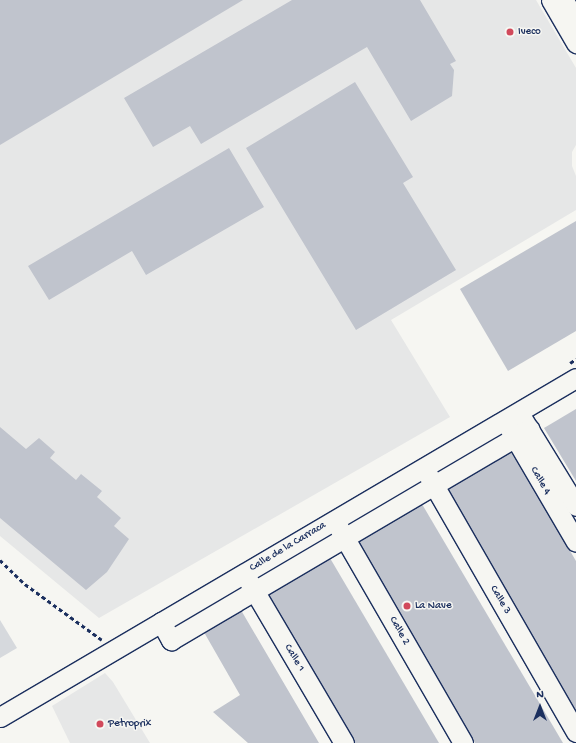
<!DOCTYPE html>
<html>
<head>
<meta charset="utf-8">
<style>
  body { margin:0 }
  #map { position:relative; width:576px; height:743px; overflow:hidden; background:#f6f6f2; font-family:"Gochi Hand",sans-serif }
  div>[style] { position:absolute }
  .built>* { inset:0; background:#e6e7e7 }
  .green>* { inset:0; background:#d6d9dd }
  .building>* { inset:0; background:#c0c4cd }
  .path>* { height:2.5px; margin-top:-1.25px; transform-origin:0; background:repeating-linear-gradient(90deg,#1b2f5e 0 4px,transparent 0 7px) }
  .roads { filter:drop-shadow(1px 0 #1b2f5e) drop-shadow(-1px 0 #1b2f5e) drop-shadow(0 1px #1b2f5e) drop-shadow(0 -1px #1b2f5e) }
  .minor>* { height:19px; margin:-9.5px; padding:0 9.5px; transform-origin:9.5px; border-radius:9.5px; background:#f6f6f2 }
  .major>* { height:22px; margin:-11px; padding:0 11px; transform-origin:11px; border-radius:11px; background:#f6f6f2 }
  .dots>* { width:11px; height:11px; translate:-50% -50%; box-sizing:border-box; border:2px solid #f6f6f2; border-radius:50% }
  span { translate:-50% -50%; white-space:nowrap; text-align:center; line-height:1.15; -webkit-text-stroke:3px #f6f6f2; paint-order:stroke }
  .poi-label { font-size:11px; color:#1b2f5e }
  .left { translate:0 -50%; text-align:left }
  .street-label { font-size:11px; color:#1b2f5e }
  .north { position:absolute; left:520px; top:687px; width:40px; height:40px; -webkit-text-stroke:3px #f6f6f2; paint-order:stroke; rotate:0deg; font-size:11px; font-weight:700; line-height:16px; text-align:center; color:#1b2f5e }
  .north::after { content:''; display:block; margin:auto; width:14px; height:18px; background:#1b2f5e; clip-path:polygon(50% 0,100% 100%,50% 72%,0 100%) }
</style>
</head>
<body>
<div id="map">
  <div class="built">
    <i style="clip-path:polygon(0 0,536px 0,576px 68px,576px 145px,572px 152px,572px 166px,576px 176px,576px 210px,391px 320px,450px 417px,99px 618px,0 536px)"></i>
    <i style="clip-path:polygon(105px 673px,113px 682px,150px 743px,70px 743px,52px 706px)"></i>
  </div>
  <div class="green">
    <i style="clip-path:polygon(0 620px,17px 648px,0 658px)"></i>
  </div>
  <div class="building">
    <i style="clip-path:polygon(0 0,243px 0,0 145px)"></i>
    <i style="clip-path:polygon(292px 0,420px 0,456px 61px,450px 64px,454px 70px,452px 96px,411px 121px,367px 47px,201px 144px,190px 126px,153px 147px,124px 98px)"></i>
    <i style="clip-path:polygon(355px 82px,413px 177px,403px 183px,456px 270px,356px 330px,246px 148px)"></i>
    <i style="clip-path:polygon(229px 148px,264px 207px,146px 275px,132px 251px,49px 300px,28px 266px)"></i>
    <i style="clip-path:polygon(576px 221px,576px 331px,508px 371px,460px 289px)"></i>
    <i style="clip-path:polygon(576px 409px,576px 481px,544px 428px)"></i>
    <i style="clip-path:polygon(0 427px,26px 449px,39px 438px,55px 452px,50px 458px,76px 480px,81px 474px,102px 491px,97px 497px,121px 518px,114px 526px,129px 539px,107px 572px,86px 590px,0 518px)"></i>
    <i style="clip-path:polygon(508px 447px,576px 561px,576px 712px,444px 485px)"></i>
    <i style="clip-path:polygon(419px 499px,563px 743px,475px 743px,354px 535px)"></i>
    <i style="clip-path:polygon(327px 553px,439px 743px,354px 743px,264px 590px)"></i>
    <i style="clip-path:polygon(238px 605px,319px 743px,248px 743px,213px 712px,240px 695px,201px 627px)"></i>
  </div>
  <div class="path">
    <i style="left:570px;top:363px;width:7px;rotate:-34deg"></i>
    <i style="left:0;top:560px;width:35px;rotate:44deg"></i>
    <i style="left:25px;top:584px;width:95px;rotate:36deg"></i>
  </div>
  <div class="roads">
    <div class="minor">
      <i style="left:551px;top:0;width:50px;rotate:59.8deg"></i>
      <i style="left:522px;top:418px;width:103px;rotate:58.5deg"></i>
      <i style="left:508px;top:426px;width:134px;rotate:59.6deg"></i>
      <i style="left:427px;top:473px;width:299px;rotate:60.1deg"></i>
      <i style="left:339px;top:528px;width:248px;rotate:60deg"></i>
      <i style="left:248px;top:580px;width:189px;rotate:59.5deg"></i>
      <i style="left:161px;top:622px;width:21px;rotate:61deg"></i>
      <i style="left:171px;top:640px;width:416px;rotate:-30.5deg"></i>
      <i style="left:0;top:717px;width:668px;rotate:-30.48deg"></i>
    </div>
    <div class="major">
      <i style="left:562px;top:0;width:27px;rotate:59deg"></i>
    </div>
  </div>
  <div class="dots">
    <i style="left:510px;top:32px;background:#d1495b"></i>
    <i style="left:407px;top:606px;background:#d1495b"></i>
    <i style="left:100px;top:724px;background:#d1495b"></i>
  </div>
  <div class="poi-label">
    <span class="left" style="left:518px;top:32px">Iveco</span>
    <span class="left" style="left:415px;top:606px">La Nave</span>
    <span class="left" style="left:108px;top:724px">Petroprix</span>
  </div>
  <div class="street-label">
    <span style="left:540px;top:481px;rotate:60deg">Calle 4</span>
    <span style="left:288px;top:547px;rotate:-31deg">Calle de la Carraca</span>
    <span style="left:500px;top:600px;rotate:60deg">Calle 3</span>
    <span style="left:399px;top:631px;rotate:60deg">Calle 2</span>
    <span style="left:294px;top:658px;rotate:59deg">Calle 1</span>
  </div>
  <div class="north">N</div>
</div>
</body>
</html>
